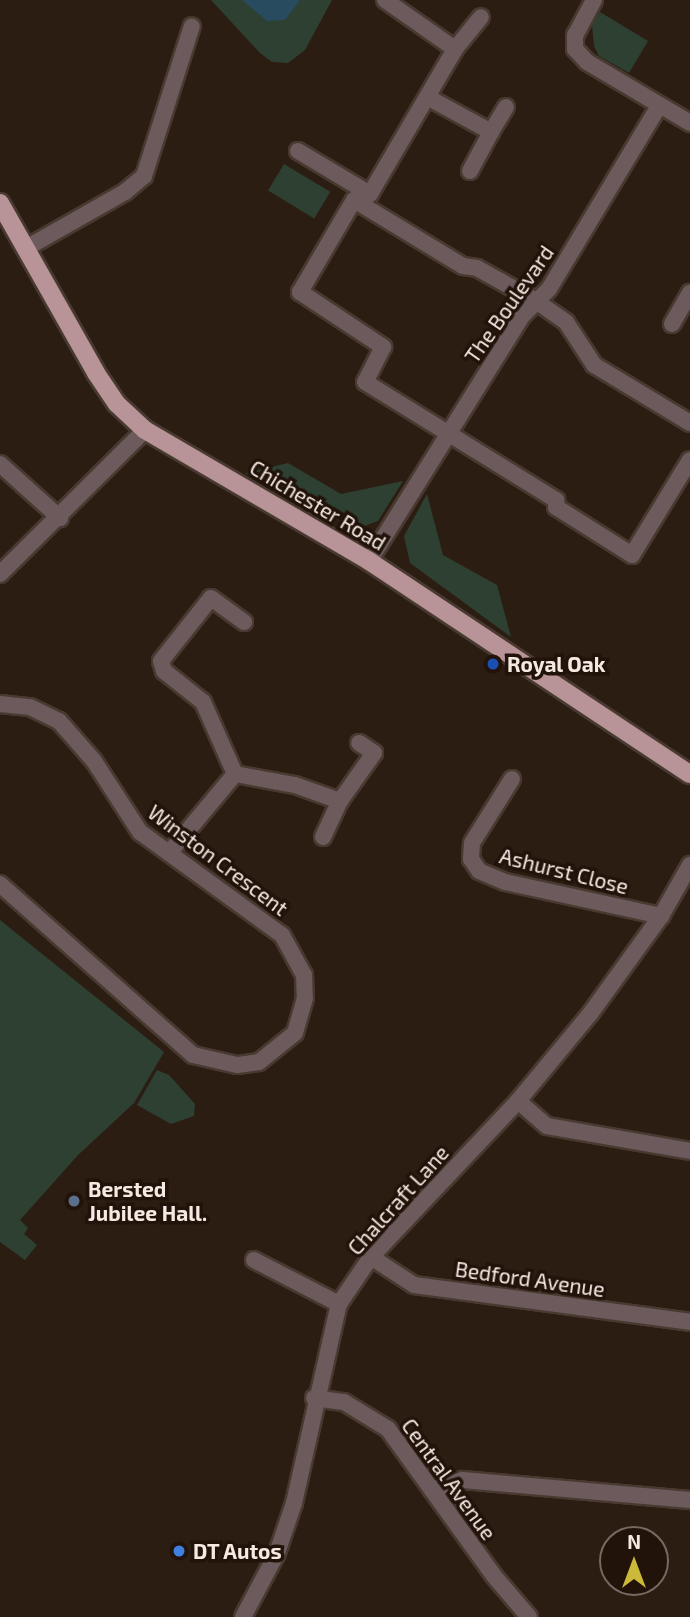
<!DOCTYPE html>
<html>
<head>
<meta charset="utf-8">
<style>
  body { margin:0 }
  #map { position:relative; width:690px; height:1617px; overflow:hidden; background:#2c1d13; font-family:"Exo 2",sans-serif }
  div>[style] { position:absolute }
  .green>* { inset:0; background:#2d4032; transform-origin:0 0 }
  .water>* { inset:0; background:#284b5f }
  .roads { filter:drop-shadow(2px 0 #483a30) drop-shadow(-2px 0 #483a30) drop-shadow(0 2px #483a30) drop-shadow(0 -2px #483a30) }
  .minor>* { height:16px; margin:-8px; padding:0 8px; transform-origin:8px; border-radius:8px; background:#6c5a5c }
  .major>* { height:18px; margin:-9px; padding:0 9px; transform-origin:9px; border-radius:9px; background:#b89397 }
  .dots>* { width:19px; height:19px; translate:-50% -50%; box-sizing:border-box; border:4px solid #22130a; border-radius:50% }
  span { translate:-50% -50%; white-space:nowrap; text-align:center; line-height:1.15; -webkit-text-stroke:7px #22130a; paint-order:stroke }
  .street-label { font-size:21px; color:#f5eae3 }
  .poi-label { font-size:21px; color:#f5eae3; font-weight:700 }
  .left { translate:0 -50%; text-align:left }
  .north { position:absolute; left:599px; top:1526px; width:70px; height:70px; box-sizing:border-box; background:#22130a; border:2px solid #766961; border-radius:50%; rotate:0deg; font-size:19px; font-weight:700; line-height:28px; text-align:center; color:#f5eae3 }
  .north::after { content:''; display:block; margin:auto; width:24px; height:32px; background:#cbba39; clip-path:polygon(50% 0,100% 100%,50% 72%,0 100%) }
</style>
</head>
<body>
<div id="map">
  <div class="green">
    <i style="clip-path:polygon(211px 0,332px 0,305px 50px,288px 63px,272px 62px,260px 53px)"></i>
    <i style="clip-path:polygon(600px 12px,648px 41px,629px 73px,599px 56px,594px 46px,592px 25px)"></i>
    <i style="left:284px;top:164px;width:54px;height:31px;rotate:31deg"></i>
    <i style="clip-path:polygon(288px 463px,341px 494px,403px 481px,378px 521px,356px 529px,245px 473px)"></i>
    <i style="clip-path:polygon(427px 494px,443px 555px,497px 585px,511px 637px,410px 563px,404px 536px)"></i>
    <i style="clip-path:polygon(0 920px,164px 1052px,134px 1103px,78px 1155px,20px 1220px,28px 1228px,24px 1234px,37px 1245px,25px 1260px,0 1242px)"></i>
    <i style="clip-path:polygon(157px 1070px,169px 1075px,195px 1104px,194px 1116px,171px 1124px,137px 1105px)"></i>
  </div>
  <div class="water">
    <i style="clip-path:polygon(242px 0,300px 0,285px 20px,267px 21px)"></i>
  </div>
  <div class="roads">
    <div class="minor">
      <i style="left:385px;top:0;width:85px;rotate:35deg"></i>
      <i style="left:594px;top:0;width:40px;rotate:118deg"></i>
      <i style="left:575px;top:35px;width:14px;rotate:90deg"></i>
      <i style="left:575px;top:49px;width:18px;rotate:47deg"></i>
      <i style="left:587px;top:62px;width:120px;rotate:30.6deg"></i>
      <i style="left:429px;top:98px;width:71px;rotate:28.7deg"></i>
      <i style="left:491px;top:132px;width:29px;rotate:-59deg"></i>
      <i style="left:298px;top:151px;width:84px;rotate:30.8deg"></i>
      <i style="left:470px;top:171px;width:44px;rotate:-61.7deg"></i>
      <i style="left:354px;top:200px;width:107px;rotate:120.4deg"></i>
      <i style="left:300px;top:292px;width:100px;rotate:33.5deg"></i>
      <i style="left:383px;top:347px;width:39px;rotate:117deg"></i>
      <i style="left:365px;top:382px;width:225px;rotate:31.7deg"></i>
      <i style="left:556px;top:500px;width:7px;rotate:90deg"></i>
      <i style="left:556px;top:507px;width:90px;rotate:32.3deg"></i>
      <i style="left:632px;top:555px;width:111px;rotate:-58.6deg"></i>
      <i style="left:354px;top:200px;width:127px;rotate:31.2deg"></i>
      <i style="left:463px;top:266px;width:14px;rotate:8deg"></i>
      <i style="left:477px;top:268px;width:68px;rotate:29.2deg"></i>
      <i style="left:536px;top:301px;width:37px;rotate:35deg"></i>
      <i style="left:566px;top:322px;width:51px;rotate:56.9deg"></i>
      <i style="left:594px;top:365px;width:112px;rotate:31.1deg"></i>
      <i style="left:354px;top:200px;width:17px;rotate:-21deg"></i>
      <i style="left:370px;top:194px;width:168px;rotate:-59.6deg"></i>
      <i style="left:455px;top:49px;width:41px;rotate:-50.9deg"></i>
      <i style="left:28px;top:247px;width:112px;rotate:-29.6deg"></i>
      <i style="left:125px;top:192px;width:25px;rotate:-40deg"></i>
      <i style="left:144px;top:176px;width:157px;rotate:-72.3deg"></i>
      <i style="left:672px;top:324px;width:36px;rotate:-60deg"></i>
      <i style="left:0;top:464px;width:81px;rotate:42deg"></i>
      <i style="left:369px;top:561px;width:289px;rotate:-58deg"></i>
      <i style="left:522px;top:316px;width:38px;rotate:-45deg"></i>
      <i style="left:549px;top:289px;width:214px;rotate:-59deg"></i>
      <i style="left:0;top:574px;width:204px;rotate:-44.8deg"></i>
      <i style="left:0;top:704px;width:30px;rotate:6deg"></i>
      <i style="left:30px;top:707px;width:32px;rotate:26deg"></i>
      <i style="left:59px;top:721px;width:53px;rotate:48.8deg"></i>
      <i style="left:94px;top:761px;width:85px;rotate:57.1deg"></i>
      <i style="left:140px;top:832px;width:175px;rotate:36deg"></i>
      <i style="left:282px;top:935px;width:46px;rotate:61.2deg"></i>
      <i style="left:304px;top:975px;width:23px;rotate:88deg"></i>
      <i style="left:305px;top:998px;width:36px;rotate:106deg"></i>
      <i style="left:295px;top:1033px;width:46px;rotate:141.1deg"></i>
      <i style="left:259px;top:1062px;width:22px;rotate:172deg"></i>
      <i style="left:237px;top:1065px;width:45px;rotate:-167.2deg"></i>
      <i style="left:193px;top:1055px;width:258px;rotate:-138.5deg"></i>
      <i style="left:235px;top:774px;width:79px;rotate:-114deg"></i>
      <i style="left:203px;top:702px;width:50px;rotate:-141.5deg"></i>
      <i style="left:164px;top:671px;width:10px;rotate:-107deg"></i>
      <i style="left:161px;top:661px;width:80px;rotate:-51.6deg"></i>
      <i style="left:211px;top:598px;width:41px;rotate:36deg"></i>
      <i style="left:512px;top:779px;width:75px;rotate:122deg"></i>
      <i style="left:472px;top:843px;width:16px;rotate:94deg"></i>
      <i style="left:471px;top:859px;width:14px;rotate:56deg"></i>
      <i style="left:479px;top:871px;width:28px;rotate:23deg"></i>
      <i style="left:505px;top:882px;width:160px;rotate:12.3deg"></i>
      <i style="left:323px;top:837px;width:40px;rotate:-65deg"></i>
      <i style="left:340px;top:801px;width:59px;rotate:-54.7deg"></i>
      <i style="left:374px;top:753px;width:18px;rotate:-146deg"></i>
      <i style="left:169px;top:853px;width:103px;rotate:-50.1deg"></i>
      <i style="left:235px;top:774px;width:61px;rotate:10.4deg"></i>
      <i style="left:295px;top:785px;width:48px;rotate:19.6deg"></i>
      <i style="left:518px;top:1101px;width:38px;rotate:41deg"></i>
      <i style="left:547px;top:1126px;width:145px;rotate:9.9deg"></i>
      <i style="left:371px;top:1257px;width:51px;rotate:33.1deg"></i>
      <i style="left:414px;top:1285px;width:278px;rotate:7.6deg"></i>
      <i style="left:254px;top:1260px;width:96px;rotate:27.4deg"></i>
      <i style="left:314px;top:1398px;width:30px;rotate:8deg"></i>
      <i style="left:344px;top:1402px;width:52px;rotate:31.5deg"></i>
      <i style="left:388px;top:1429px;width:181px;rotate:54.2deg"></i>
      <i style="left:494px;top:1576px;width:54px;rotate:49.5deg"></i>
      <i style="left:432px;top:1490px;width:32px;rotate:-18deg"></i>
      <i style="left:462px;top:1480px;width:229px;rotate:5deg"></i>
      <i style="left:243px;top:1617px;width:72px;rotate:-62deg"></i>
      <i style="left:277px;top:1553px;width:53px;rotate:-71.2deg"></i>
      <i style="left:294px;top:1503px;width:204px;rotate:-77.3deg"></i>
      <i style="left:339px;top:1304px;width:57px;rotate:-55.8deg"></i>
      <i style="left:371px;top:1257px;width:214px;rotate:-46.7deg"></i>
      <i style="left:518px;top:1101px;width:113px;rotate:-50.4deg"></i>
      <i style="left:590px;top:1014px;width:121px;rotate:-54.1deg"></i>
      <i style="left:661px;top:916px;width:59px;rotate:-60.4deg"></i>
    </div>
    <div class="major">
      <i style="left:0;top:203px;width:195px;rotate:60.5deg"></i>
      <i style="left:96px;top:373px;width:37px;rotate:56deg"></i>
      <i style="left:117px;top:404px;width:38px;rotate:43deg"></i>
      <i style="left:145px;top:430px;width:259px;rotate:30.3deg"></i>
      <i style="left:369px;top:561px;width:385px;rotate:33.6deg"></i>
    </div>
  </div>
  <div class="dots">
    <i style="left:493px;top:664px;background:#1a4fb4"></i>
    <i style="left:74px;top:1201px;background:#5c6f8a"></i>
    <i style="left:179px;top:1551px;background:#3f7fe0"></i>
  </div>
  <div class="street-label">
    <span style="left:509px;top:304px;rotate:-55deg">The Boulevard</span>
    <span style="left:318px;top:505px;rotate:31deg">Chichester Road</span>
    <span style="left:218px;top:860px;rotate:37deg">Winston Crescent</span>
    <span style="left:564px;top:871px;rotate:14deg">Ashurst Close</span>
    <span style="left:398px;top:1200px;rotate:-48deg">Chalcraft Lane</span>
    <span style="left:530px;top:1279px;rotate:8deg">Bedford Avenue</span>
    <span style="left:449px;top:1479px;rotate:54deg">Central Avenue</span>
  </div>
  <div class="poi-label">
    <span class="left" style="left:507px;top:664px">Royal Oak</span>
    <span class="left" style="left:88px;top:1201px">Bersted<br>Jubilee Hall.</span>
    <span class="left" style="left:193px;top:1551px">DT Autos</span>
  </div>
  <div class="north">N</div>
</div>
</body>
</html>
